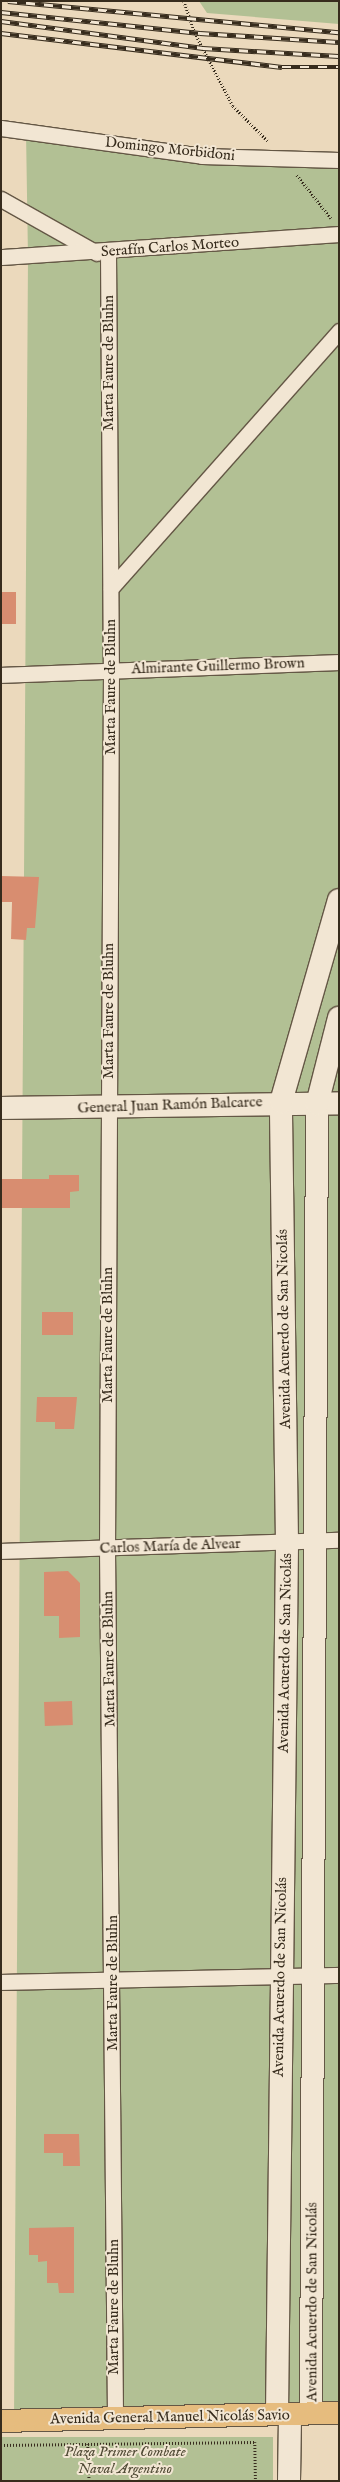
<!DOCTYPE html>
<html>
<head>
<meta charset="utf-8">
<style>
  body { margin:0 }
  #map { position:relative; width:340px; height:2482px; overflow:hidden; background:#ebd9bc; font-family:"IM FELL English",serif }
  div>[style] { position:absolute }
  .green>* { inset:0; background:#b2c094; transform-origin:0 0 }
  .building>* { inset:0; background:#d88d70; transform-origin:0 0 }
  .path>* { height:2.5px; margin-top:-1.25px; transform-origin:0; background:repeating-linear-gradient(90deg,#372c1d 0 1px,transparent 0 3px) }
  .roads { filter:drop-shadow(1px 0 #645745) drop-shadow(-1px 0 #645745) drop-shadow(0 1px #645745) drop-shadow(0 -1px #645745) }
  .street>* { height:15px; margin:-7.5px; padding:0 7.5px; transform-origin:7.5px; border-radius:7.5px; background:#f2e6d3 }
  .secondary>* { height:22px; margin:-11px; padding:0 11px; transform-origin:11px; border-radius:11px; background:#f2e6d3 }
  .primary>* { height:22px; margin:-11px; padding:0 11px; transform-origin:11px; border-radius:11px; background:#e6bc7e }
  .rail>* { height:4.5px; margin-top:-2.25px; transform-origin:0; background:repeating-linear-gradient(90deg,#f2e6d3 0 9px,#372c1d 0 18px); box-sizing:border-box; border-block:1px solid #372c1d }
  span { translate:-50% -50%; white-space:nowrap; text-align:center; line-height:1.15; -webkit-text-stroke:4px #f2e6d3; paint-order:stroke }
  .street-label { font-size:15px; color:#372c1d }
  .park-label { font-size:15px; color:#504a35; font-style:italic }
  .frame { position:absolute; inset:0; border:2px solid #372c1d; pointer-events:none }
</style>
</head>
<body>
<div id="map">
  <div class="green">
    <i style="clip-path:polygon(199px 1px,339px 1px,339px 24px,207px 13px)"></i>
    <i style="clip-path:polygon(26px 132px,202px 156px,339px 160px,339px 2413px,14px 2420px,28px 257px)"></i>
    <i style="left:273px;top:2437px;width:44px;height:272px;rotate:90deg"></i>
  </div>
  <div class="building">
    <i style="left:1px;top:592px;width:15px;height:32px"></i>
    <i style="clip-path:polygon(1px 876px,39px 877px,35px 928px,27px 928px,26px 940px,11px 939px,12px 902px,1px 902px)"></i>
    <i style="clip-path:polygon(49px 1175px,79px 1175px,79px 1191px,70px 1192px,70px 1208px,1px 1208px,1px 1179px,49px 1179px)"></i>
    <i style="left:42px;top:1312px;width:31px;height:23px"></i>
    <i style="clip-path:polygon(37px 1397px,77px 1397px,74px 1429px,55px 1429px,55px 1422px,36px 1422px)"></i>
    <i style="clip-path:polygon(68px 1571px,80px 1583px,80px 1637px,59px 1638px,59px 1616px,44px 1616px,44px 1572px)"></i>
    <i style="left:72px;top:1701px;width:24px;height:28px;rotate:88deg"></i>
    <i style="clip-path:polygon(44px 2134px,79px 2134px,80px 2166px,63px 2166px,63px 2153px,44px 2153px)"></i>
    <i style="clip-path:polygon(74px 2227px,74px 2293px,59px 2293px,58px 2283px,47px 2283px,47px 2261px,38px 2262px,38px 2255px,29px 2255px,29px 2228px)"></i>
  </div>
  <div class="path">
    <i style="left:184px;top:1px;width:34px;rotate:71deg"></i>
    <i style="left:195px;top:33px;width:82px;rotate:62.5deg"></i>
    <i style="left:233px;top:106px;width:49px;rotate:45deg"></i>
    <i style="left:297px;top:175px;width:55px;rotate:51.7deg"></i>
    <i style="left:88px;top:2444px;width:37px;rotate:88deg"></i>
    <i style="left:1px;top:2445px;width:254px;rotate:-0.7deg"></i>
    <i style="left:255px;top:2442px;width:39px;rotate:89deg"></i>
  </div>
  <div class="roads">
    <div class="street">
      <i style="left:1px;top:128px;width:203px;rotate:7.9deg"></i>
      <i style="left:202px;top:156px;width:137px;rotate:1.7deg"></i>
      <i style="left:1px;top:199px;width:110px;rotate:29.4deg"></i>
      <i style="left:108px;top:252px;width:418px;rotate:89.6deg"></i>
      <i style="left:111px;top:670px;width:879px;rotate:90.26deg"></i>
      <i style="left:107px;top:1549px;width:869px;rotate:89.47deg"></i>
      <i style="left:1px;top:257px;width:339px;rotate:-3.9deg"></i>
      <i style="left:111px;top:588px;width:344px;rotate:-48.4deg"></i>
      <i style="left:1px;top:675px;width:338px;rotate:-2.2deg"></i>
      <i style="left:1px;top:1551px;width:338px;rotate:-1.9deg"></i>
      <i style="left:1px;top:1982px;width:338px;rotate:-1.2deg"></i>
    </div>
    <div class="secondary">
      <i style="left:1px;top:1108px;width:338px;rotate:-0.8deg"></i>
      <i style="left:311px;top:2413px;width:1309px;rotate:-89.74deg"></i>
      <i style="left:317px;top:1104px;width:89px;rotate:-75.7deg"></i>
      <i style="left:277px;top:2414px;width:872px;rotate:-89.34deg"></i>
      <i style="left:287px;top:1542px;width:440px;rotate:-90.8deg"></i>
      <i style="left:281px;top:1102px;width:210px;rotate:-74deg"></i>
      <i style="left:289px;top:2481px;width:67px;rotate:-89.1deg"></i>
    </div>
    <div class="primary">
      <i style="left:1px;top:2421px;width:338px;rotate:-1.4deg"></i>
    </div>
  </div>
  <div class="rail">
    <i style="left:8px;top:1px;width:332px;rotate:5.4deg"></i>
    <i style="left:1px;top:12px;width:200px;rotate:6deg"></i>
    <i style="left:200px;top:33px;width:139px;rotate:3.7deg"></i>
    <i style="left:1px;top:21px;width:204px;rotate:7.6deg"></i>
    <i style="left:203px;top:48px;width:136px;rotate:3.4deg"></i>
    <i style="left:1px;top:33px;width:283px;rotate:6.9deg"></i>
    <i style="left:282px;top:67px;width:57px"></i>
  </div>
  <div class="street-label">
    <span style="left:170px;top:149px;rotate:6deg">Domingo Morbidoni</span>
    <span style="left:170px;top:247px;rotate:-4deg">Serafín Carlos Morteo</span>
    <span style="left:109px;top:363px;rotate:-90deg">Marta Faure de Bluhn</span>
    <span style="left:218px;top:666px;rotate:-2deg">Almirante Guillermo Brown</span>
    <span style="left:111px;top:687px;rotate:-90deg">Marta Faure de Bluhn</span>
    <span style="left:109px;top:1011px;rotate:-90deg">Marta Faure de Bluhn</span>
    <span style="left:170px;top:1105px;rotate:-2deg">General Juan Ramón Balcarce</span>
    <span style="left:284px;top:1329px;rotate:-91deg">Avenida Acuerdo de San Nicolás</span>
    <span style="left:108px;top:1335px;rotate:-90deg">Marta Faure de Bluhn</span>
    <span style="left:170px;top:1546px;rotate:-2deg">Carlos María de Alvear</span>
    <span style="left:285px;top:1653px;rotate:-89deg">Avenida Acuerdo de San Nicolás</span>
    <span style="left:109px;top:1659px;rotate:-91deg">Marta Faure de Bluhn</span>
    <span style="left:280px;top:1977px;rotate:-89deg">Avenida Acuerdo de San Nicolás</span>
    <span style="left:113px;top:1983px;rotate:-90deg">Marta Faure de Bluhn</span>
    <span style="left:312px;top:2302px;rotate:-90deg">Avenida Acuerdo de San Nicolás</span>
    <span style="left:114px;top:2307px;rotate:-90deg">Marta Faure de Bluhn</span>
    <span style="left:170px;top:2417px;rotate:-1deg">Avenida General Manuel Nicolás Savio</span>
  </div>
  <div class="park-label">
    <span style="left:125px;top:2460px">Plaza Primer Combate<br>Naval Argentino</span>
  </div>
  <div class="frame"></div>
</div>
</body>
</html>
